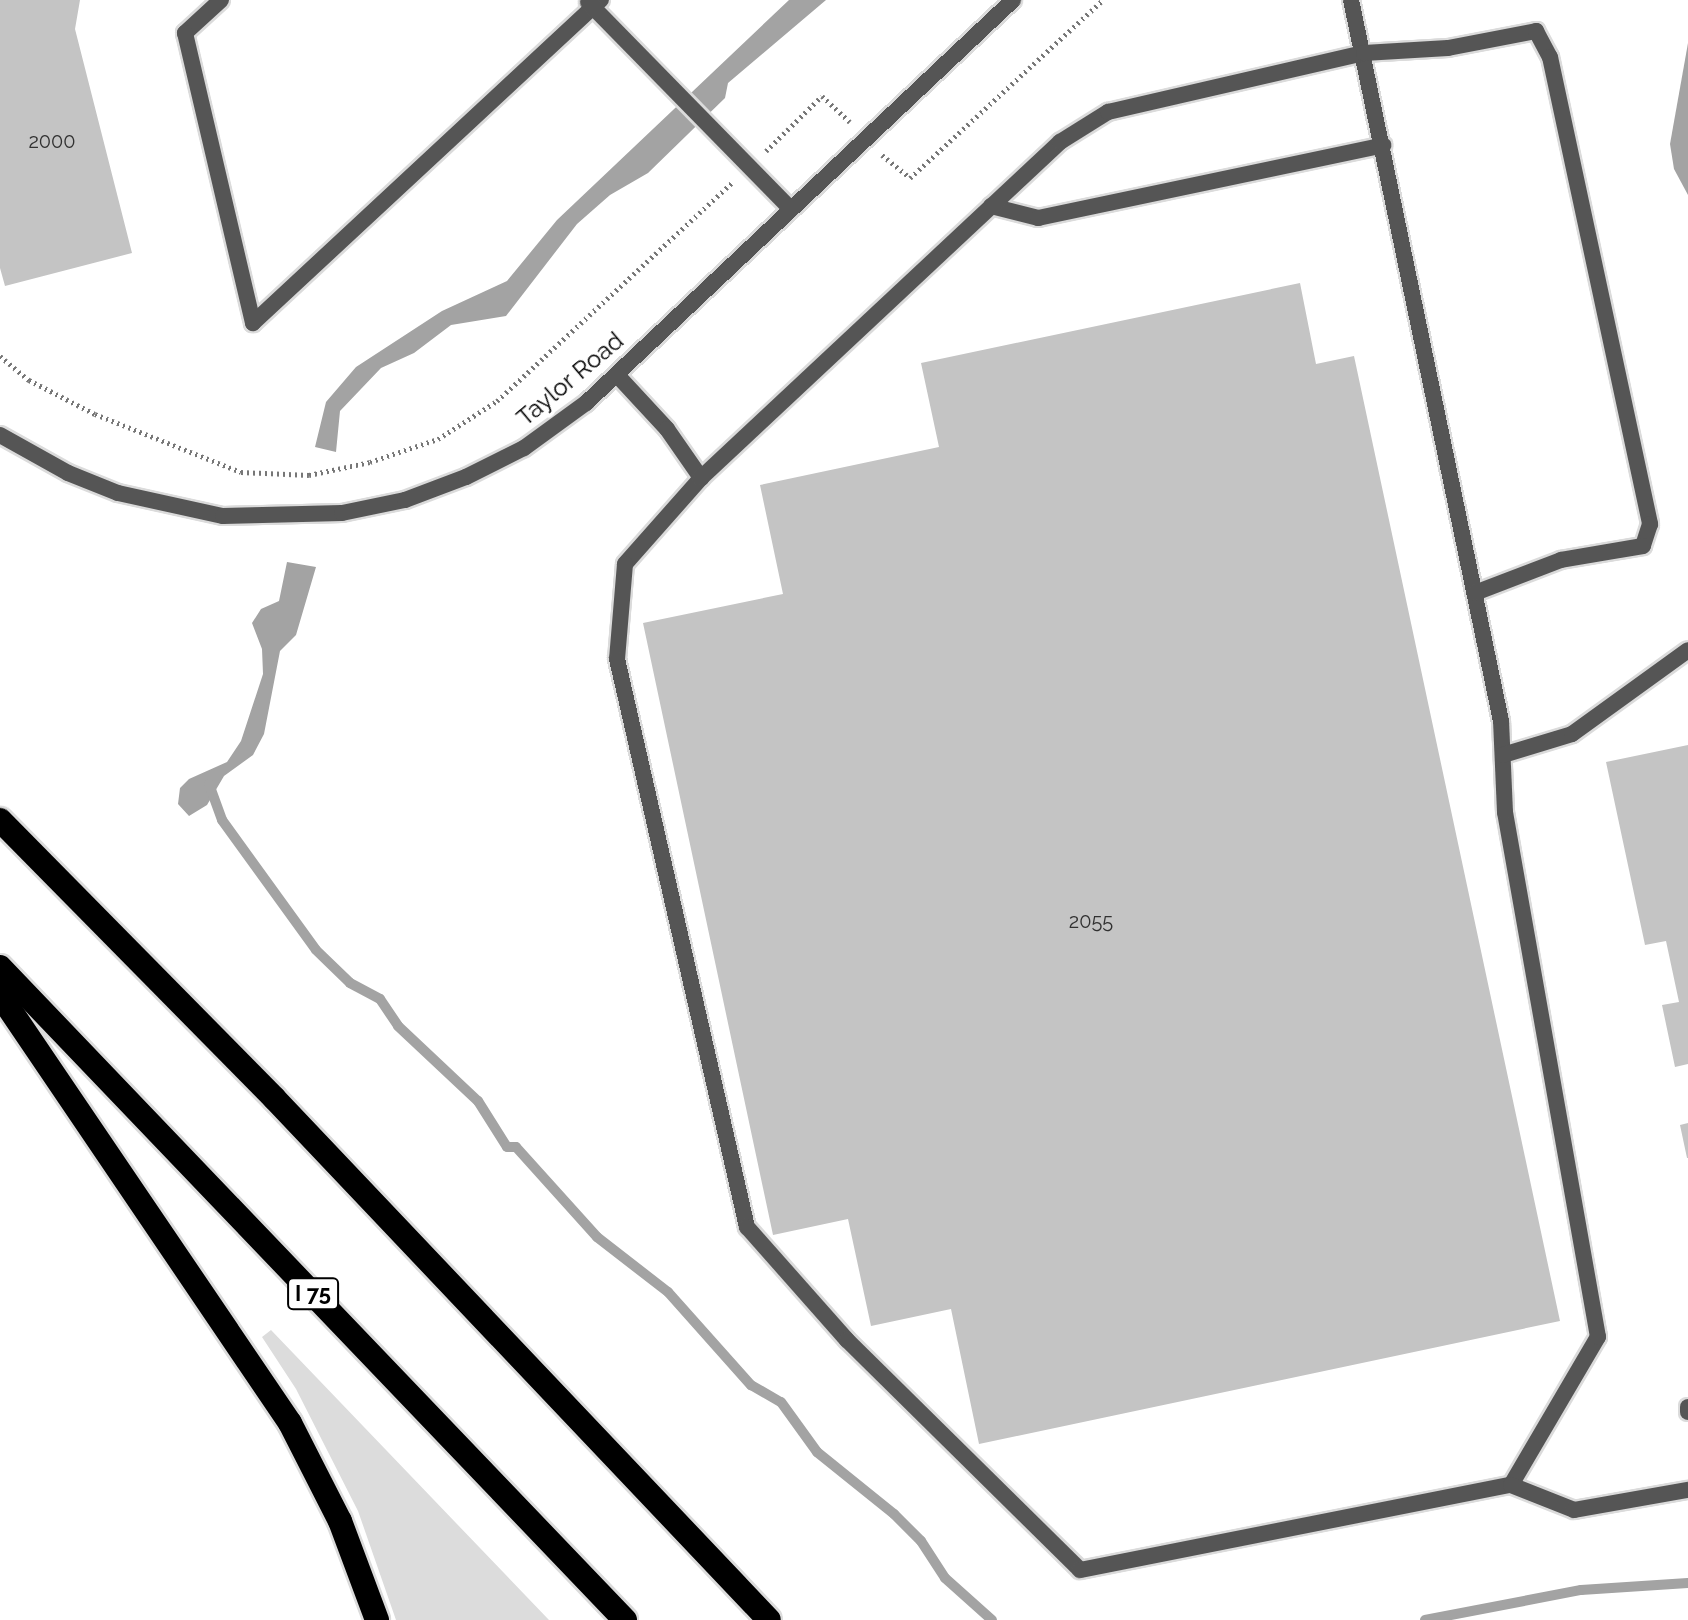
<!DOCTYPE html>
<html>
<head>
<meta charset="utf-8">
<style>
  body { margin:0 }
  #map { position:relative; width:1688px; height:1620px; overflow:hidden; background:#fff; font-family:Raleway,sans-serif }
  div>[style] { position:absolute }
  .green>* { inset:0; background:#dcdcdc }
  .water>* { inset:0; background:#a3a3a3 }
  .stream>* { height:10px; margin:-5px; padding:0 5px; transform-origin:5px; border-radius:5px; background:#a3a3a3 }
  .building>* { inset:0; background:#c4c4c4 }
  .path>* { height:5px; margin-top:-2.5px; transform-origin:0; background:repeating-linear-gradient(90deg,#777 0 2px,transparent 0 6px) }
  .roads { filter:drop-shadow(2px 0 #dbdbdb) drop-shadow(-2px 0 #dbdbdb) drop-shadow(0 2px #dbdbdb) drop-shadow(0 -2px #dbdbdb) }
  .lane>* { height:16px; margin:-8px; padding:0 8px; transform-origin:8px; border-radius:8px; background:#555 }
  .street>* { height:16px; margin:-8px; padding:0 8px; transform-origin:8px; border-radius:8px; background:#555 }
  .highway>* { height:24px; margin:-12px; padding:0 12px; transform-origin:12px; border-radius:12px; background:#000 }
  span { translate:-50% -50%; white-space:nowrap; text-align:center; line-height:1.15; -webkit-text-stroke:7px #fff; paint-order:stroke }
  .number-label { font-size:20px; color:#313131 }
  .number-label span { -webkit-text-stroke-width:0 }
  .shield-label span { padding:2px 6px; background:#fff; border:2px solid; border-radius:6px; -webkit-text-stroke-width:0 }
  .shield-label { font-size:22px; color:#000; font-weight:700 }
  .street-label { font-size:24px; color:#000 }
</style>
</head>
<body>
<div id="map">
  <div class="green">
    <i style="clip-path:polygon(271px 1330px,549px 1620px,396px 1620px,358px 1511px,296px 1389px,262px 1337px)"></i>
  </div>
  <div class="water">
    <i style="clip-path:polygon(789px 0,826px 0,728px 83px,725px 98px,648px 173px,610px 195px,577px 224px,506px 316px,451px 325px,414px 353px,381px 368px,340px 411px,336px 452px,315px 447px,326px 402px,356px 367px,442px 311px,507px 281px,557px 220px)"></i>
    <i style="clip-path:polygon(1688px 43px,1688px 195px,1674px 169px,1670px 144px)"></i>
    <i style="clip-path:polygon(287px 562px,316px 567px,296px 635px,280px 651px,264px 734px,253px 755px,224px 776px,207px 805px,189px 816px,178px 804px,180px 788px,189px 779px,227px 762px,241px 741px,263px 674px,262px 649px,252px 623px,261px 609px,279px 601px)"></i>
  </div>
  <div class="stream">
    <i style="left:209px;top:784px;width:38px;rotate:70deg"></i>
    <i style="left:222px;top:820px;width:160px;rotate:54.1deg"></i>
    <i style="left:316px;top:950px;width:47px;rotate:44.1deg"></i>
    <i style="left:350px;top:983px;width:34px;rotate:28deg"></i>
    <i style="left:380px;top:999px;width:32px;rotate:56deg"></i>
    <i style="left:398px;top:1026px;width:110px;rotate:43.2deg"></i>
    <i style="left:478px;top:1101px;width:54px;rotate:57.8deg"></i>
    <i style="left:507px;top:1147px;width:9px"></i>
    <i style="left:516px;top:1147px;width:121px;rotate:48deg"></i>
    <i style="left:597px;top:1237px;width:90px;rotate:37.8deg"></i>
    <i style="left:668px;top:1292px;width:125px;rotate:48.3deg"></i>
    <i style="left:751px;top:1385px;width:34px;rotate:30deg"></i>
    <i style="left:781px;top:1402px;width:62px;rotate:54.2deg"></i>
    <i style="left:817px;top:1452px;width:99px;rotate:38.8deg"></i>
    <i style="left:894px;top:1514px;width:38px;rotate:45deg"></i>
    <i style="left:921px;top:1541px;width:44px;rotate:57deg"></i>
    <i style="left:945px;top:1578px;width:63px;rotate:41.8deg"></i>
    <i style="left:1425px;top:1620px;width:159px;rotate:-10.9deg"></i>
    <i style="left:1581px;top:1590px;width:107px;rotate:-3.7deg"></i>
  </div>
  <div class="building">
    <i style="clip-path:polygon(0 0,80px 0,75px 29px,132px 253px,5px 286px,0 268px)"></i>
    <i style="clip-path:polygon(1300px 283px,1316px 364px,1354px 356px,1560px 1321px,979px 1444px,951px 1309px,871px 1326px,848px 1219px,773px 1235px,643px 623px,783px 594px,760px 485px,939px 447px,921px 363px)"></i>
    <i style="clip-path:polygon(1688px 745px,1688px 1064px,1675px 1067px,1662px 1005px,1679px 1002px,1666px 941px,1645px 945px,1606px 762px)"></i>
    <i style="clip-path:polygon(1688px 1123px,1688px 1158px,1687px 1158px,1680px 1125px)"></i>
  </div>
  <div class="path">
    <i style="left:766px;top:151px;width:78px;rotate:-44.5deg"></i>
    <i style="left:822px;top:96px;width:38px;rotate:43deg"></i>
    <i style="left:882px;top:155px;width:36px;rotate:39deg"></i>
    <i style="left:910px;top:178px;width:263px;rotate:-42.7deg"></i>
    <i style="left:0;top:356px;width:38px;rotate:40deg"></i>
    <i style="left:29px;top:380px;width:74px;rotate:27.3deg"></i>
    <i style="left:95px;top:414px;width:157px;rotate:21.7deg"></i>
    <i style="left:241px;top:472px;width:68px;rotate:2.5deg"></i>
    <i style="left:309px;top:475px;width:62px;rotate:-12deg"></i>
    <i style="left:370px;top:462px;width:72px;rotate:-18.7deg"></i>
    <i style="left:438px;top:439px;width:70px;rotate:-32.8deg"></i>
    <i style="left:497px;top:401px;width:321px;rotate:-42.9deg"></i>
  </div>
  <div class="roads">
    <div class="lane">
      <i style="left:221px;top:0;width:49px;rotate:137.5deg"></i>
      <i style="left:185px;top:33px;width:298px;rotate:76.8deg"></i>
      <i style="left:253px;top:323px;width:475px;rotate:-42.9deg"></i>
      <i style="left:588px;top:2px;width:290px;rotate:45.6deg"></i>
      <i style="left:991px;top:206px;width:49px;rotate:14.3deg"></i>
      <i style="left:1038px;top:218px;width:353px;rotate:-11.9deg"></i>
      <i style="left:617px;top:375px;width:74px;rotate:47.2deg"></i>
      <i style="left:667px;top:429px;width:60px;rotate:55.2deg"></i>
      <i style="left:701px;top:478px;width:115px;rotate:131.5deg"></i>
      <i style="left:625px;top:564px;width:95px;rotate:94.8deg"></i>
      <i style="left:617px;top:659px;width:583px;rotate:77.11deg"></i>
      <i style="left:747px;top:1227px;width:151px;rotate:48.5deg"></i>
      <i style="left:847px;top:1340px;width:327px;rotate:44.6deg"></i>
      <i style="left:1080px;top:1570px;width:439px;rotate:-11.2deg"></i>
      <i style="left:1511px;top:1485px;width:172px;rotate:-59.6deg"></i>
      <i style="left:1598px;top:1337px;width:533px;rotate:-100.05deg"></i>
      <i style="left:1505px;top:812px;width:91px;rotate:-92.5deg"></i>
      <i style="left:1501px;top:721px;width:736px;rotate:-101.75deg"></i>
      <i style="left:701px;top:478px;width:492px;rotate:-43.1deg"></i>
      <i style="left:1060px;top:142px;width:57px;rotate:-32deg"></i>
      <i style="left:1108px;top:112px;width:263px;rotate:-13deg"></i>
      <i style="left:1364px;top:53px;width:84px;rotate:-3.4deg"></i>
      <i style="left:1448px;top:48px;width:90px;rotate:-10.9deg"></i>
      <i style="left:1536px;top:31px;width:30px;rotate:62deg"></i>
      <i style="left:1550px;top:57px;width:478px;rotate:77.9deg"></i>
      <i style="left:1650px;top:524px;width:23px;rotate:108deg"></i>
      <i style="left:1643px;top:546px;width:83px;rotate:170.3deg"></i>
      <i style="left:1561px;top:560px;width:92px;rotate:159deg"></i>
      <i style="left:1503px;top:755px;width:72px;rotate:-16.9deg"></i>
      <i style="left:1572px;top:734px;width:143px;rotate:-35.9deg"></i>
      <i style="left:1688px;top:1407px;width:5px;rotate:90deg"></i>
      <i style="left:1511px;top:1485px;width:68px;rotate:21.6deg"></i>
      <i style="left:1574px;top:1510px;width:116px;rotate:-10deg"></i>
    </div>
    <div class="street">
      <i style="left:0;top:435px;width:78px;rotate:29.2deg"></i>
      <i style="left:68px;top:473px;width:54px;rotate:21.8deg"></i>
      <i style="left:118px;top:493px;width:107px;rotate:12.4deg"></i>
      <i style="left:223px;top:516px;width:119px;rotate:-1.4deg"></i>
      <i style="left:342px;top:513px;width:64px;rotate:-11.7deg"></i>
      <i style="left:405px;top:500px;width:65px;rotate:-20.7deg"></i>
      <i style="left:466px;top:477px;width:65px;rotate:-26.6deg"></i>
      <i style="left:524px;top:448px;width:77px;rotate:-36deg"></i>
      <i style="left:586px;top:403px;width:587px;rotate:-43.34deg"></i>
    </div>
    <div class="highway">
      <i style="left:0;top:820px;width:390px;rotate:45.4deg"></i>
      <i style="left:274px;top:1098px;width:719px;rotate:46.52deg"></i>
      <i style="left:0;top:967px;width:904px;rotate:46.26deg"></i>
      <i style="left:0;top:995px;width:517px;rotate:55.88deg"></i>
      <i style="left:290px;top:1423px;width:110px;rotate:63deg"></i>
      <i style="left:340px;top:1521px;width:106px;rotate:69.5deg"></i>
    </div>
  </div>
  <div class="number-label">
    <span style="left:52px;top:141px">2000</span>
    <span style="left:1091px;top:921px">2055</span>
  </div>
  <div class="shield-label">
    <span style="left:313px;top:1294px">I 75</span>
  </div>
  <div class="street-label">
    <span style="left:570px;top:379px;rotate:-40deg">Taylor Road</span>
  </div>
</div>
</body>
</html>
